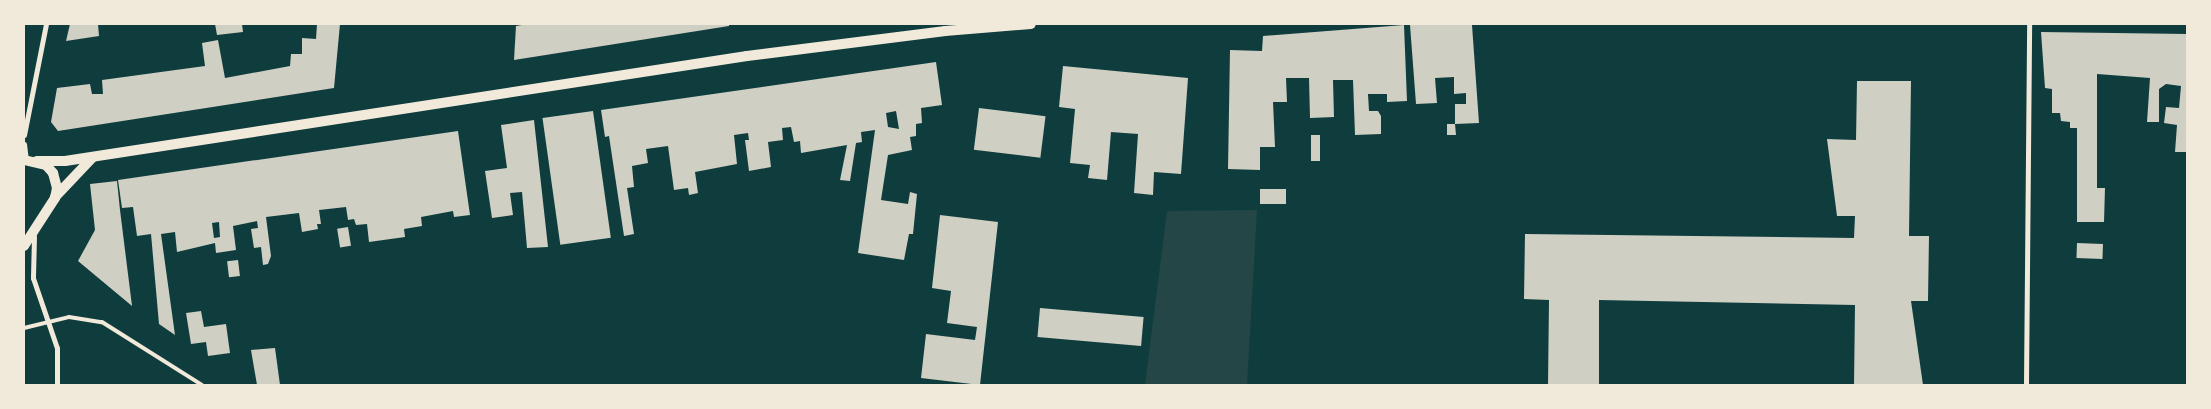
<!DOCTYPE html>
<html>
<head>
<meta charset="utf-8">
<style>
  body { margin:0 }
  #map { position:relative; width:2211px; height:409px; overflow:hidden; background:#0f3d3e; font-family:"Crimson Pro",serif }
  div>[style] { position:absolute }
  .green>* { inset:0; background:#244646 }
  .building>* { inset:0; background:#cfcfc3; transform-origin:0 0 }
  .service>* { height:4px; margin:-2px; padding:0 2px; transform-origin:2px; border-radius:2px; background:#f1e9da }
  .minor>* { height:5px; margin:-2.5px; padding:0 2.5px; transform-origin:2.5px; border-radius:2.5px; background:#f1e9da }
  .secondary>* { height:10px; margin:-5px; padding:0 5px; transform-origin:5px; border-radius:5px; background:#f1e9da }
  span { translate:-50% -50%; white-space:nowrap; text-align:center; line-height:1.15; -webkit-text-stroke:4px #f1e9da; paint-order:stroke }
  .frame { position:absolute; inset:0; border:25px solid #f1e9da; pointer-events:none }
</style>
</head>
<body>
<div id="map">
  <div class="green">
    <i style="clip-path:polygon(1257px 210px,1247px 385px,1145px 385px,1167px 211px)"></i>
  </div>
  <div class="building">
    <i style="clip-path:polygon(70px 24px,98px 24px,99px 36px,66px 41px)"></i>
    <i style="clip-path:polygon(215px 24px,242px 24px,243px 32px,217px 35px)"></i>
    <i style="clip-path:polygon(317px 24px,340px 24px,334px 88px,58px 131px,51px 122px,57px 88px,90px 84px,92px 94px,103px 94px,102px 80px,205px 66px,202px 43px,218px 40px,225px 78px,290px 66px,291px 54px,302px 54px,302px 38px,316px 39px)"></i>
    <i style="clip-path:polygon(528px 24px,729px 24px,729px 26px,514px 60px,516px 26px)"></i>
    <i style="clip-path:polygon(1404px 25px,1407px 101px,1387px 102px,1387px 94px,1368px 94px,1369px 111px,1378px 111px,1381px 116px,1381px 134px,1355px 135px,1353px 80px,1333px 80px,1334px 117px,1310px 118px,1309px 78px,1286px 78px,1287px 102px,1273px 102px,1275px 147px,1260px 147px,1260px 170px,1228px 169px,1230px 50px,1262px 51px,1263px 36px)"></i>
    <i style="clip-path:polygon(1410px 25px,1472px 25px,1479px 123px,1455px 124px,1456px 135px,1447px 135px,1447px 124px,1455px 124px,1455px 104px,1466px 104px,1466px 93px,1454px 94px,1454px 77px,1435px 78px,1437px 103px,1416px 104px)"></i>
    <i style="clip-path:polygon(2041px 32px,2187px 34px,2187px 152px,2175px 152px,2177px 125px,2164px 123px,2166px 107px,2179px 108px,2181px 86px,2166px 84px,2159px 89px,2159px 122px,2147px 122px,2150px 78px,2097px 74px,2097px 188px,2105px 188px,2104px 222px,2077px 222px,2077px 128px,2070px 128px,2070px 122px,2061px 121px,2060px 113px,2052px 113px,2052px 89px,2045px 88px)"></i>
    <i style="clip-path:polygon(evenodd,936px 62px,942px 105px,921px 108px,922px 123px,916px 124px,916px 136px,910px 137px,912px 150px,888px 155px,881px 200px,908px 204px,910px 192px,917px 194px,913px 234px,909px 234px,904px 260px,858px 253px,875px 130px,861px 132px,862px 142px,856px 143px,850px 181px,840px 180px,847px 145px,801px 153px,800px 141px,794px 142px,791px 127px,782px 128px,783px 140px,768px 142px,771px 167px,749px 171px,745px 140px,749px 140px,748px 133px,734px 135px,737px 164px,695px 172px,698px 193px,689px 195px,688px 188px,674px 190px,668px 146px,646px 149px,648px 163px,632px 166px,634px 187px,627px 188px,634px 234px,624px 236px,609px 136px,605px 137px,601px 110px,936px 62px,896px 111px,899px 129px,888px 127px,886px 113px,896px 111px)"></i>
    <i style="clip-path:polygon(1063px 66px,1188px 78px,1181px 174px,1154px 172px,1153px 195px,1134px 193px,1138px 134px,1111px 132px,1107px 180px,1088px 178px,1090px 165px,1070px 163px,1075px 109px,1059px 107px)"></i>
    <i style="clip-path:polygon(1857px 81px,1911px 81px,1909px 236px,1929px 236px,1928px 301px,1911px 301px,1923px 385px,1854px 385px,1855px 305px,1599px 300px,1599px 385px,1548px 385px,1549px 300px,1524px 299px,1525px 234px,1854px 238px,1855px 216px,1837px 216px,1827px 139px,1856px 140px)"></i>
    <i style="left:979px;top:108px;width:67px;height:42px;rotate:7deg"></i>
    <i style="left:593px;top:111px;width:128px;height:51px;rotate:82deg"></i>
    <i style="clip-path:polygon(534px 120px,548px 247px,527px 248px,522px 192px,510px 193px,513px 215px,492px 218px,485px 171px,507px 168px,501px 125px)"></i>
    <i style="clip-path:polygon(evenodd,458px 131px,470px 215px,454px 217px,453px 211px,421px 217px,422px 226px,404px 229px,405px 237px,369px 242px,367px 224px,356px 225px,354px 219px,348px 220px,346px 207px,319px 210px,321px 224px,317px 224px,318px 229px,302px 232px,299px 213px,266px 217px,271px 256px,268px 264px,263px 265px,261px 247px,254px 248px,251px 229px,258px 228px,257px 221px,233px 226px,236px 250px,216px 253px,215px 243px,177px 252px,175px 232px,161px 234px,175px 335px,159px 324px,151px 234px,137px 236px,133px 207px,122px 208px,118px 180px,458px 131px,219px 222px,220px 237px,214px 238px,212px 223px,219px 222px)"></i>
    <i style="left:1311px;top:135px;width:9px;height:26px"></i>
    <i style="clip-path:polygon(117px 181px,120px 210px,132px 306px,78px 261px,95px 230px,90px 184px)"></i>
    <i style="left:1260px;top:189px;width:26px;height:15px"></i>
    <i style="clip-path:polygon(940px 215px,998px 222px,980px 385px,921px 378px,926px 334px,975px 340px,977px 327px,947px 323px,951px 291px,932px 288px)"></i>
    <i style="left:348px;top:227px;width:19px;height:11px;rotate:81deg"></i>
    <i style="left:2077px;top:243px;width:26px;height:15px;rotate:2deg"></i>
    <i style="left:238px;top:260px;width:16px;height:11px;rotate:83deg"></i>
    <i style="left:1040px;top:308px;width:104px;height:29px;rotate:5deg"></i>
    <i style="clip-path:polygon(201px 311px,204px 327px,226px 324px,230px 353px,208px 356px,206px 342px,191px 344px,186px 313px)"></i>
    <i style="clip-path:polygon(275px 348px,280px 385px,257px 385px,251px 350px)"></i>
  </div>
  <div class="service">
    <i style="left:24px;top:328px;width:46px;rotate:-13.7deg"></i>
    <i style="left:69px;top:317px;width:33px;rotate:9deg"></i>
    <i style="left:102px;top:322px;width:118px;rotate:32.2deg"></i>
  </div>
  <div class="minor">
    <i style="left:24px;top:135px;width:113px;rotate:-78.8deg"></i>
    <i style="left:24px;top:144px;width:16px;rotate:83deg"></i>
    <i style="left:34px;top:236px;width:42px;rotate:91.4deg"></i>
    <i style="left:33px;top:278px;width:74px;rotate:71.1deg"></i>
    <i style="left:57px;top:348px;width:37px;rotate:90deg"></i>
    <i style="left:2026px;top:385px;width:361px;rotate:-89.5deg"></i>
  </div>
  <div class="secondary">
    <i style="left:24px;top:160px;width:23px;rotate:13deg"></i>
    <i style="left:46px;top:165px;width:11px;rotate:49deg"></i>
    <i style="left:53px;top:173px;width:16px;rotate:75deg"></i>
    <i style="left:57px;top:188px;width:10px;rotate:101deg"></i>
    <i style="left:55px;top:198px;width:57px;rotate:122.9deg"></i>
    <i style="left:37px;top:161px;width:28px"></i>
    <i style="left:65px;top:161px;width:690px;rotate:-8.75deg"></i>
    <i style="left:747px;top:56px;width:200px;rotate:-7.2deg"></i>
    <i style="left:945px;top:31px;width:86px;rotate:-4.7deg"></i>
    <i style="left:55px;top:197px;width:55px;rotate:-46.5deg"></i>
  </div>
  <div class="frame"></div>
</div>
</body>
</html>
